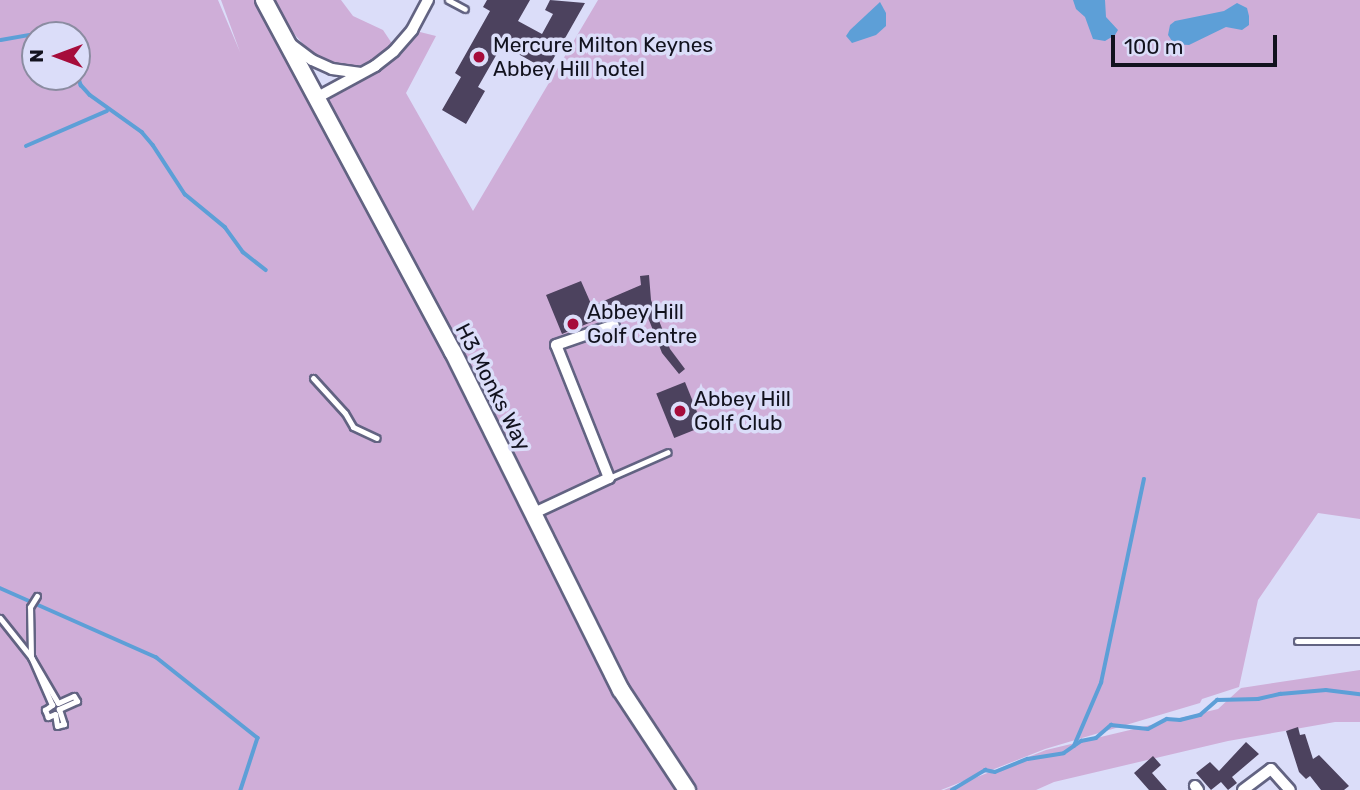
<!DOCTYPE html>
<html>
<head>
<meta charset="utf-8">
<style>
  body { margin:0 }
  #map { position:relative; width:1360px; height:790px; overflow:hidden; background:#dbddf9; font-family:Rubik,sans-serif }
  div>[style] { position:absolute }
  .green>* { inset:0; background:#cfaed8 }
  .water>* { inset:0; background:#5d9fd7 }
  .stream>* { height:3.5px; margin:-1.75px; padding:0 1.75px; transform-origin:1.75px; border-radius:1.75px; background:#5d9fd7 }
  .building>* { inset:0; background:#4c425e; transform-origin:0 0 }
  .roads { filter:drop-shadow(2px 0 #626382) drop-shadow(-2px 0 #626382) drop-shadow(0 2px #626382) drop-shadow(0 -2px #626382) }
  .lane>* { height:5px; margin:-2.5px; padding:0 2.5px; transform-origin:2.5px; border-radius:2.5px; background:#fff }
  .street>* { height:10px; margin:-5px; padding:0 5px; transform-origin:5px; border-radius:5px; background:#fff }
  .secondary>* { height:16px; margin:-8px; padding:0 8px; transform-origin:8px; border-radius:8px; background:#fff }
  .dots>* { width:19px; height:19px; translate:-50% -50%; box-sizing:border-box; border:4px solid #dbddf9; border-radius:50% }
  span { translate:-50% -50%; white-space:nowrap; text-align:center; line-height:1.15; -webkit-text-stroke:7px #dbddf9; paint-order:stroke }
  .poi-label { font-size:21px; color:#12121e }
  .left { translate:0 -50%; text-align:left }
  .street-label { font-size:21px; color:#12121e }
  .north { position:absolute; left:21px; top:21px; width:70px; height:70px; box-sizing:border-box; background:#dbddf9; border:2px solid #8b8ca1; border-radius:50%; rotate:270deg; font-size:19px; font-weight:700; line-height:28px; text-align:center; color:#12121e }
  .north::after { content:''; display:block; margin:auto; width:24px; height:32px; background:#a60c3b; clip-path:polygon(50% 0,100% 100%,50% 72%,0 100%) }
  .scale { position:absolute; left:1111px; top:35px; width:166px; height:32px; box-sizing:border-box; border:4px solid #12121e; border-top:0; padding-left:9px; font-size:21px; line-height:24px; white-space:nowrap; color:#12121e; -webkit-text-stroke:5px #dbddf9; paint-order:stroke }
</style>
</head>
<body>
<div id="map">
  <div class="green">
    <i style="clip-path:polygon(evenodd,0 0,218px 0,240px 52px,221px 0,258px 0,318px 97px,361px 73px,412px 30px,436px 36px,406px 93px,473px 211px,598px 0,1360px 0,1360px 519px,1318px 513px,1258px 600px,1239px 687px,1202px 699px,1200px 703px,1045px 749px,941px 790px,0 790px,0 0,35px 35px,77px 35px,77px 77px,35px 77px,35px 35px)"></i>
    <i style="clip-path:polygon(272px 0,341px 0,353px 16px,383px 30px,393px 45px,367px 63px,354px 67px,334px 65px,314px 56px,286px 25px)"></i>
    <i style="clip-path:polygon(1360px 670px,1360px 722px,1335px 722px,1228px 741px,1054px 782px,1036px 790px,944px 790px,1046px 750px,1218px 709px,1241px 688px)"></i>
  </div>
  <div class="water">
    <i style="clip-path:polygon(1073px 0,1105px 0,1106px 17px,1118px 30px,1115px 35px,1105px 41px,1093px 39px,1085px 17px,1076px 9px)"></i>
    <i style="clip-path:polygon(880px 2px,886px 13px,886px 26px,876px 35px,852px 43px,846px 36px,850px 30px)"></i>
    <i style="clip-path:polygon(1237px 3px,1247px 8px,1249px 16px,1249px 25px,1242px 30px,1226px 27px,1189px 45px,1174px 44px,1168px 35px,1170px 25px,1175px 21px,1224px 11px)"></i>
  </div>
  <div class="stream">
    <i style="left:1px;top:40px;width:39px;rotate:-10deg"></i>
    <i style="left:39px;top:33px;width:13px;rotate:9deg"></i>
    <i style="left:77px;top:72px;width:14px;rotate:73deg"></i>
    <i style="left:81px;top:85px;width:13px;rotate:48deg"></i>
    <i style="left:90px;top:95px;width:64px;rotate:35.4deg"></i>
    <i style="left:142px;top:132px;width:17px;rotate:50deg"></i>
    <i style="left:153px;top:145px;width:59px;rotate:56.9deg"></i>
    <i style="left:185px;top:194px;width:52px;rotate:39.5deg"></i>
    <i style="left:225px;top:227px;width:31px;rotate:54deg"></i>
    <i style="left:243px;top:252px;width:29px;rotate:38deg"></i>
    <i style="left:26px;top:146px;width:88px;rotate:-23.4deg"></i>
    <i style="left:0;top:588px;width:171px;rotate:23.9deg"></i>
    <i style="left:156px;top:657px;width:130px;rotate:38.5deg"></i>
    <i style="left:258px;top:738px;width:55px;rotate:108.1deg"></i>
    <i style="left:1074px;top:746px;width:69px;rotate:-66.8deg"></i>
    <i style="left:1101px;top:683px;width:208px;rotate:-78.1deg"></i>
    <i style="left:952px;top:790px;width:39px;rotate:-31deg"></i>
    <i style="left:985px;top:770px;width:10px;rotate:11deg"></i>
    <i style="left:995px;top:772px;width:35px;rotate:-22deg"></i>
    <i style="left:1028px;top:759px;width:36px;rotate:-9deg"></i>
    <i style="left:1064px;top:753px;width:21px;rotate:-35deg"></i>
    <i style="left:1081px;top:741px;width:15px;rotate:-11deg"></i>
    <i style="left:1096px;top:738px;width:20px;rotate:-41deg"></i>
    <i style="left:1111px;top:725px;width:37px;rotate:6deg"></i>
    <i style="left:1148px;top:729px;width:21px;rotate:-28deg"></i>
    <i style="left:1167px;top:719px;width:13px;rotate:4deg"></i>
    <i style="left:1180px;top:720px;width:21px;rotate:-14deg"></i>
    <i style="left:1200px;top:715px;width:23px;rotate:-41deg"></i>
    <i style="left:1217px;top:700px;width:41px;rotate:-1.4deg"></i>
    <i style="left:1258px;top:699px;width:23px;rotate:-13deg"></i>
    <i style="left:1280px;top:694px;width:46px;rotate:-5deg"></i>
    <i style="left:1326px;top:690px;width:34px;rotate:7deg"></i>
  </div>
  <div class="building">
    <i style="clip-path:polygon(487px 0,530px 0,518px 21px,542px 34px,553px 14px,545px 10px,550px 0,585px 3px,547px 70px,502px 45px,478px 87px,485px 91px,466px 124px,442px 110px,461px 77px,455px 73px,490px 11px,483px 7px)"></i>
    <i style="clip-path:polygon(649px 275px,651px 300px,670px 349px,685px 369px,679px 374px,662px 353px,645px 310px,635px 314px,631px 306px,562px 334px,546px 295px,581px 281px,592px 306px,641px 285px,640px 276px)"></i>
    <i style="left:685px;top:382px;width:48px;height:31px;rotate:68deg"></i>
    <i style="clip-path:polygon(1298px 727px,1300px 735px,1305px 734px,1313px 759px,1319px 755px,1349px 786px,1344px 790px,1321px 790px,1310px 776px,1306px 779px,1299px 772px,1286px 731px)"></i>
    <i style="clip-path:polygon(1246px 742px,1259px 754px,1232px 777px,1237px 783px,1228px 790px,1221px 782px,1211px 790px,1196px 773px,1210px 762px,1219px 771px)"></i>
    <i style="clip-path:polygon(1153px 756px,1161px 765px,1152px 773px,1167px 790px,1149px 790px,1134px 773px)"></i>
  </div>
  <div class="roads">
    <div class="lane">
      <i style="left:448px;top:0;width:19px;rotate:28deg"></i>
      <i style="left:313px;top:378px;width:47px;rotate:47.6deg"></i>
      <i style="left:345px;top:413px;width:16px;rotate:60deg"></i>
      <i style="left:353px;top:427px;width:26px;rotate:25deg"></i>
      <i style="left:609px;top:478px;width:64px;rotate:-23.8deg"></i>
      <i style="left:0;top:618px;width:50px;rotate:51.5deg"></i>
      <i style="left:31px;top:657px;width:53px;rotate:59.6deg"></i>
      <i style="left:58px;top:703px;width:17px;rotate:-24deg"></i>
      <i style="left:74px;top:696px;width:6px;rotate:59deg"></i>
      <i style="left:77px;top:701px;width:20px;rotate:156deg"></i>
      <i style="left:59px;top:709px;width:16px;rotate:72deg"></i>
      <i style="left:64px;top:724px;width:7px;rotate:164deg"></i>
      <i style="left:57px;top:726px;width:12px;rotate:-99deg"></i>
      <i style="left:55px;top:714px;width:8px;rotate:157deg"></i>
      <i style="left:48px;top:717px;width:8px;rotate:-113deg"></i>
      <i style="left:45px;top:710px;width:9px;rotate:-36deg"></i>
      <i style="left:52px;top:705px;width:52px;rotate:-113.6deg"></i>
      <i style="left:31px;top:657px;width:50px;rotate:-91.1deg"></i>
      <i style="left:30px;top:607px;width:13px;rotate:-58deg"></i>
      <i style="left:1297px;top:641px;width:63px"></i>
    </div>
    <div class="street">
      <i style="left:288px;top:42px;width:30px;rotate:37deg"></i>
      <i style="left:312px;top:60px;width:22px;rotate:24deg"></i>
      <i style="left:332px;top:69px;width:29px;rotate:8deg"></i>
      <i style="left:318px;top:97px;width:65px;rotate:-28.5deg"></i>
      <i style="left:375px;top:66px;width:24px;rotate:-38deg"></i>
      <i style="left:394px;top:51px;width:28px;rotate:-49deg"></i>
      <i style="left:412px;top:30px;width:34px;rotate:-62deg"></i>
      <i style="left:532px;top:514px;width:85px;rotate:-25.1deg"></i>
      <i style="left:609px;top:478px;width:143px;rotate:-111.7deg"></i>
      <i style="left:556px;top:345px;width:61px;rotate:-19deg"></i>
      <i style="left:1195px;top:786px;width:5px;rotate:53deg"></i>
      <i style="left:1243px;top:790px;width:35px;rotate:-37deg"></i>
      <i style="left:1271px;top:769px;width:28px;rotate:48deg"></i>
    </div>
    <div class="secondary">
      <i style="left:264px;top:0;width:400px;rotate:61.8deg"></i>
      <i style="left:453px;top:352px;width:377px;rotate:63.6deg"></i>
      <i style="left:621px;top:690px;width:120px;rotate:56.6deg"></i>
    </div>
  </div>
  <div class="dots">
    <i style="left:479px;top:57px;background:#a60c3b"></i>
    <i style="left:573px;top:324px;background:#a60c3b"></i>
    <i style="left:680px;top:411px;background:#a60c3b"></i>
  </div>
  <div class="poi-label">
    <span class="left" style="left:493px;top:57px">Mercure Milton Keynes<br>Abbey Hill hotel</span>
    <span class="left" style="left:587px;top:324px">Abbey Hill<br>Golf Centre</span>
    <span class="left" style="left:694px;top:411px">Abbey Hill<br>Golf Club</span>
  </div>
  <div class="street-label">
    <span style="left:493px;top:387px;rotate:63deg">H3 Monks Way</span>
  </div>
  <div class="north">N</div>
  <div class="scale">100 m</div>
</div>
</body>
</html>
